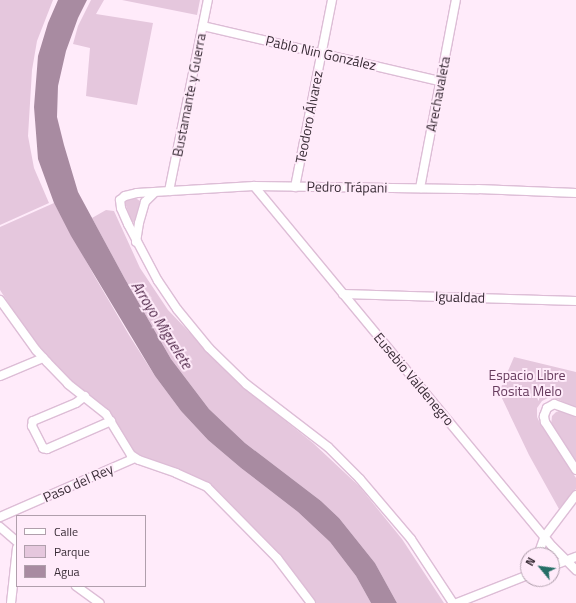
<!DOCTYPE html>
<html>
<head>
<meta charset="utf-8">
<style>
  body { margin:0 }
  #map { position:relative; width:576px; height:603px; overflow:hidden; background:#ffebfa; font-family:"Titillium Web",sans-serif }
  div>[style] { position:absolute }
  .green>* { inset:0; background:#e5c7dd }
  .water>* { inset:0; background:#a88ba1 }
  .roads { filter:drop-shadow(1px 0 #ddbdd6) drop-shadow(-1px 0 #ddbdd6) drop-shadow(0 1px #ddbdd6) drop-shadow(0 -1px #ddbdd6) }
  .minor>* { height:8px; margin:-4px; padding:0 4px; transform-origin:4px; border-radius:4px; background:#fff }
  span { translate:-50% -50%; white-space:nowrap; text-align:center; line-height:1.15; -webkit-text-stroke:4px #ffebfa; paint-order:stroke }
  .street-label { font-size:14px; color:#392c36 }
  .park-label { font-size:14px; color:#673c5e }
  .water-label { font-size:15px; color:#4e2547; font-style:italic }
  .legend { position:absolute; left:16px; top:515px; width:130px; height:72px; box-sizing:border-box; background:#ffebfa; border:1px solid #b09fac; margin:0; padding:5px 7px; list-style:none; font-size:12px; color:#392c36 }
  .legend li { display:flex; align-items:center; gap:8px; height:20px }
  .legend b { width:20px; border:1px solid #b09fac }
  .north { position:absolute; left:520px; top:547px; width:40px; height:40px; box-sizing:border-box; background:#ffebfa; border:1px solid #b09fac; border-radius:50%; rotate:299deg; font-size:11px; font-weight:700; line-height:16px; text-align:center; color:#392c36 }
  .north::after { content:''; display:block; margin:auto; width:14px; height:18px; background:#256e66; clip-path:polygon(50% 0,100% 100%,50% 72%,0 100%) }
</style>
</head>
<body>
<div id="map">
  <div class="green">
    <i style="clip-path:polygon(0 0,53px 0,37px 41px,32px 70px,28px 136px,34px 168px,49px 203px,0 225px)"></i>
    <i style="clip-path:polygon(91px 0,104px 0,96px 14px,153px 23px,137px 105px,86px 96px,90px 48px,73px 44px,78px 26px)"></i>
    <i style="clip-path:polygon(122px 0,200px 0,197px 15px)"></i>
    <i style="clip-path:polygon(128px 199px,137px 199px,140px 201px,134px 223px,131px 220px,125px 203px)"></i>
    <i style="clip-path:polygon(54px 203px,95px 277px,129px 335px,155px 376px,181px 411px,208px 440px,241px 468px,298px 512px,330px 542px,356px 576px,371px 603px,315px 603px,292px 571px,262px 536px,208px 485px,136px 455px,112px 417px,71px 381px,47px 357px,28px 334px,0 290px,0 227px)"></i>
    <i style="clip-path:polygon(106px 210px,114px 211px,140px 268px,168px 310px,238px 383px,313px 443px,359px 486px,402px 539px,444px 603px,397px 603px,375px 563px,339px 518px,321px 501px,245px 443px,209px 409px,171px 359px,125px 279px,92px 218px)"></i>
    <i style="clip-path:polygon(514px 357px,576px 372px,576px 408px,557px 399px,548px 398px,542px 401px,537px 408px,537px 417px,541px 425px,576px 478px,576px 489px,559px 509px,529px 455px,499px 392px)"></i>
    <i style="clip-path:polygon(562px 410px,576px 416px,576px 465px,551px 426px,552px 416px,556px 412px)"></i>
  </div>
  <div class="water">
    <i style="clip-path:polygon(58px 0,87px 0,78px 18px,66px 51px,58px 86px,57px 117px,64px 145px,78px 192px,125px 279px,171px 359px,209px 409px,245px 443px,321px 501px,339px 518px,375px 563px,397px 603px,371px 603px,356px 576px,330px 542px,298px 512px,241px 468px,208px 440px,181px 411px,155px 376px,71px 236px,54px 203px,38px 159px,34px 107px,38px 56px,48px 23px)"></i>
  </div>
  <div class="roads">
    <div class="minor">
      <i style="left:203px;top:26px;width:243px;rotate:13.1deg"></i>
      <i style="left:254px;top:186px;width:469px;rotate:50.4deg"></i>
      <i style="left:553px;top:547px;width:33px;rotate:45deg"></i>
      <i style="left:295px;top:187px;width:191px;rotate:-78.8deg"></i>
      <i style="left:420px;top:188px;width:191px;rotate:-79.2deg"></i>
      <i style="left:169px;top:191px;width:195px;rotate:-78.5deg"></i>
      <i style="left:136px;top:242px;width:19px;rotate:-81deg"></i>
      <i style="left:139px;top:223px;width:22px;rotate:-74deg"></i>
      <i style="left:145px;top:202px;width:13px;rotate:-45deg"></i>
      <i style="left:343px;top:294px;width:233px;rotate:1.7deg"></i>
      <i style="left:0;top:300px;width:62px;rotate:54.2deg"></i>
      <i style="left:36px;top:350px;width:16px;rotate:47deg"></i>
      <i style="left:47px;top:362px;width:30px;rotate:46deg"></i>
      <i style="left:68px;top:384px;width:48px;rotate:38.3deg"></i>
      <i style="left:106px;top:414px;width:48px;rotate:58.6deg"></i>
      <i style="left:131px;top:455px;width:9px;rotate:32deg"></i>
      <i style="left:139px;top:460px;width:39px;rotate:19deg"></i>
      <i style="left:176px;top:473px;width:34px;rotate:24deg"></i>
      <i style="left:207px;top:487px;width:100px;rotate:45.4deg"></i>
      <i style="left:277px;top:558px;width:56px;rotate:52.9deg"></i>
      <i style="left:0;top:376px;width:47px;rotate:-22.7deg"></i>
      <i style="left:85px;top:396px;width:11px;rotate:142deg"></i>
      <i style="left:76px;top:403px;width:47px;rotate:157.3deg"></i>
      <i style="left:33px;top:421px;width:5px;rotate:101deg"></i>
      <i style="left:32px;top:426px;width:25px;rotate:63deg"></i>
      <i style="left:43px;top:448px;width:4px;rotate:14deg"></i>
      <i style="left:47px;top:449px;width:70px;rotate:-23.6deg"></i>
      <i style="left:576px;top:412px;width:23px;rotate:-160deg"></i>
      <i style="left:554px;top:404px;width:8px;rotate:150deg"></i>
      <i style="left:547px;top:408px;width:9px;rotate:111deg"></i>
      <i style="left:544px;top:416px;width:6px;rotate:81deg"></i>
      <i style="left:545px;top:422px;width:57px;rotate:57.1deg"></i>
      <i style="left:0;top:517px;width:147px;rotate:-23.6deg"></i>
      <i style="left:0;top:527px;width:23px;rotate:41deg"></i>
      <i style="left:538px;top:555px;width:20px;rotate:-70deg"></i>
      <i style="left:545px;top:536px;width:51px;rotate:-52.9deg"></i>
      <i style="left:552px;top:566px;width:26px;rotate:-21deg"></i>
      <i style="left:76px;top:586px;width:29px;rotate:36deg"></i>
      <i style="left:11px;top:603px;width:55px;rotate:-83.8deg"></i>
      <i style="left:453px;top:603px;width:77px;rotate:-123.3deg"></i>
      <i style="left:411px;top:539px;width:79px;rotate:-130.4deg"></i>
      <i style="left:360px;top:479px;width:45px;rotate:-135deg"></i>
      <i style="left:328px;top:447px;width:103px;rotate:-142.5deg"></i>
      <i style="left:246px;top:384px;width:52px;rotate:-135.8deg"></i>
      <i style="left:209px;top:348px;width:50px;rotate:-129.4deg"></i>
      <i style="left:177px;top:309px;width:34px;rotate:-124deg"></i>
      <i style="left:158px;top:281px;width:64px;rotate:-117.8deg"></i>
      <i style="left:128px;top:224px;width:17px;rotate:-114deg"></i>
      <i style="left:121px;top:208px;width:8px;rotate:-97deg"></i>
      <i style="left:120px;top:200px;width:6px;rotate:-39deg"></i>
      <i style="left:125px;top:196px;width:12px;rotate:-14deg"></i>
      <i style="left:137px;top:193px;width:117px;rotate:-3.4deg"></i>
      <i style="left:254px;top:186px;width:224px;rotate:0.8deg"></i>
      <i style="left:478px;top:189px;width:98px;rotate:2.3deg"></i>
      <i style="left:457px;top:603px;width:76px;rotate:-21.5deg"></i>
    </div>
  </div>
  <div class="street-label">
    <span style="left:321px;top:53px;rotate:13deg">Pablo Nin González</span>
    <span style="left:438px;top:94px;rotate:-79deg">Arechavaleta</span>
    <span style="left:189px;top:95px;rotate:-79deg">Bustamante y Guerra</span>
    <span style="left:309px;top:117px;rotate:-79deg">Teodoro Álvarez</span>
    <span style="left:347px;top:187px;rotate:1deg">Pedro Trápani</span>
    <span style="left:460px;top:297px;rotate:2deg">Igualdad</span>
    <span style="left:414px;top:379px;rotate:50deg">Eusebio Valdenegro</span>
    <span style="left:78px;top:483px;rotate:-24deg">Paso del Rey</span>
  </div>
  <div class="park-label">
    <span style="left:527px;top:383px">Espacio Libre<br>Rosita Melo</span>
  </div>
  <div class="water-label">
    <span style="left:162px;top:325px;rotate:58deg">Arroyo Miguelete</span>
  </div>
  <ul class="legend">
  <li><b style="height:5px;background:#fff"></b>Calle</li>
  <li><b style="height:11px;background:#e5c7dd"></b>Parque</li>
  <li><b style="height:11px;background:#a88ba1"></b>Agua</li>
  </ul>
  <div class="north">N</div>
</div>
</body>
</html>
